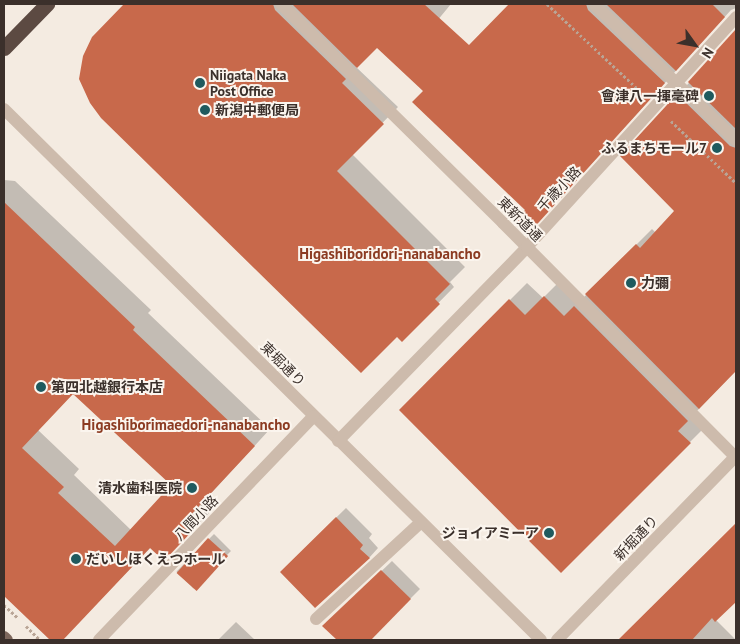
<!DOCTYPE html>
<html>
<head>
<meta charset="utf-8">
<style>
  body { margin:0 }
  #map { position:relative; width:740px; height:644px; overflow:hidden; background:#f4ebe1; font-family:"PT Sans","Noto Sans JP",sans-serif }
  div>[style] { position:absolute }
  .shadow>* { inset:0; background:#0003; transform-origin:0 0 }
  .building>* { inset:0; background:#c8694b; transform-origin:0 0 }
  .path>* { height:3px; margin-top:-1.5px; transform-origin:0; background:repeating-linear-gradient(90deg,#b9a596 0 2.5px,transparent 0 5px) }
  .minor>* { height:12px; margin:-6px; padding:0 6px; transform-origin:6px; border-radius:6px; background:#cdbbac }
  .major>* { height:12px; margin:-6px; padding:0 6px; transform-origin:6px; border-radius:6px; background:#7d675c }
  .highway>* { height:15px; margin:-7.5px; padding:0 7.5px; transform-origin:7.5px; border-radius:7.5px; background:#5c4a42 }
  .dots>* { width:14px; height:14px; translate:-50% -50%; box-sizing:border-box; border:2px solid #fbf5ee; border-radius:50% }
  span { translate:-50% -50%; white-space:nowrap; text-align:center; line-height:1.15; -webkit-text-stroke:4px #fbf5ee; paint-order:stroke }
  .poi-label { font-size:14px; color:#3b302b; font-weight:700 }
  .left { translate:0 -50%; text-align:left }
  .right { translate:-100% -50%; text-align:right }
  .street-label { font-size:14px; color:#3b302b }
  .neighbourhood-label { font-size:15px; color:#8c3b22; font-weight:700 }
  .frame { position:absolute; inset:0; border:5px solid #3b302b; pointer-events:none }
  .north { position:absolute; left:670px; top:20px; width:50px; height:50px; -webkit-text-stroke:4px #fbf5ee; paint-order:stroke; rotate:122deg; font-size:14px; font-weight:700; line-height:20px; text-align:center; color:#3b302b }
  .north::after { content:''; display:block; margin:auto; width:18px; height:22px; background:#3b302b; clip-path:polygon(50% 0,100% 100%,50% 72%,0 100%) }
</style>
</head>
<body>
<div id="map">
  <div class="shadow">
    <i style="clip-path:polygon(125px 4px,451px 4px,413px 50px,377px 46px,356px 67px,398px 107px,352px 154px,465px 267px,450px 282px,454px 287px,402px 340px,93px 38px)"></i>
    <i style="clip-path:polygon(511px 4px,736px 4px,736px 8px,731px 10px,546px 214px,527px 209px,414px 102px)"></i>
    <i style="clip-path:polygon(736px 31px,736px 370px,695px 413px,707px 425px,561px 571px,400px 410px,527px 283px,543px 298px,562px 279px,582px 299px,652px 229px,656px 233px,675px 211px,678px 95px)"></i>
    <i style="clip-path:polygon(evenodd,4px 180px,15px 181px,151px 310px,148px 313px,270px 429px,203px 502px,212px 510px,180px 543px,151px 547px,61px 640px,52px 640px,4px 595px,4px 180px,73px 393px,172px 485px,131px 530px,74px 475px,79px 469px,38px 430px,73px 393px)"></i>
    <i style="clip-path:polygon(346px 508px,372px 534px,369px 538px,378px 548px,369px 558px,281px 572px)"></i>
    <i style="clip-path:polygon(736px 524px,736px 600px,716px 620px,736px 640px,632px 640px,625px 634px)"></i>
    <i style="left:214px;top:534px;width:24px;height:53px;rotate:45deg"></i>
    <i style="clip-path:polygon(392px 561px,420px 589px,369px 640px,339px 640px,324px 626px)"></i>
    <i style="clip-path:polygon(236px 622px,255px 640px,218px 640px)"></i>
  </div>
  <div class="building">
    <i style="clip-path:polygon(124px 4px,273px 4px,275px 10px,346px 79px,342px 83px,384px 124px,337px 171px,450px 284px,435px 299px,440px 304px,402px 342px,397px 337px,361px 373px,101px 118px,90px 103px,79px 79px,83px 56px,92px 37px)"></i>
    <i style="clip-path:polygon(292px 4px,424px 4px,469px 45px,509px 4px,586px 4px,588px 10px,665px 83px,530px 232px,517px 219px,525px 210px,412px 102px,423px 91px,377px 48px,357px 68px)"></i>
    <i style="clip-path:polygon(606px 4px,712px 4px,725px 17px,676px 71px)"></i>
    <i style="clip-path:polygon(736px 29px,736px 129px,688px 82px)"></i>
    <i style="clip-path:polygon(677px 94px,730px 146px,736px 148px,736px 371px,699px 409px,585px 294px,636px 244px,640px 248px,674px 211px,620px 156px)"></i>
    <i style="clip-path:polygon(evenodd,4px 202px,135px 327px,133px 330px,255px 446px,187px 519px,196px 527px,164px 561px,150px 548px,63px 640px,50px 640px,4px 596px,4px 202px,73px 394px,171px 485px,115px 546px,58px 493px,64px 487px,22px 448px,73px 394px)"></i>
    <i style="clip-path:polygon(544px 296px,564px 316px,574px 306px,688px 421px,678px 431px,691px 443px,561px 573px,399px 410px,509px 299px,525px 315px)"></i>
    <i style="clip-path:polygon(336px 517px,363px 545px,360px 549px,370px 558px,315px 608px,280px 572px)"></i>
    <i style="clip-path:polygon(736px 523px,736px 602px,715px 622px,712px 618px,692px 640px,618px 640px)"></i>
    <i style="left:208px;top:538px;width:27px;height:47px;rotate:42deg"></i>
    <i style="clip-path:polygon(381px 570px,411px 599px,371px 640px,337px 640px,322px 626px)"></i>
  </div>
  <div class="path">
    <i style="left:547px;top:4px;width:127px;rotate:43.1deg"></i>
    <i style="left:671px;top:121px;width:90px;rotate:43.6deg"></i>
    <i style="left:4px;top:605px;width:19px;rotate:43deg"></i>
    <i style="left:26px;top:626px;width:20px;rotate:45deg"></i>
  </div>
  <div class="minor">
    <i style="left:281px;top:4px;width:312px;rotate:44.6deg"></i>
    <i style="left:503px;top:223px;width:331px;rotate:45.2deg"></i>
    <i style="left:594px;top:4px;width:197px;rotate:43.8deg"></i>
    <i style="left:4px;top:109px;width:755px;rotate:44.68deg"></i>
    <i style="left:338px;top:441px;width:271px;rotate:-45.7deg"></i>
    <i style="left:527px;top:247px;width:311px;rotate:-47.7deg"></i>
    <i style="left:316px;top:619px;width:143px;rotate:-42.7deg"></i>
    <i style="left:99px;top:640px;width:310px;rotate:-46.2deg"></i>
    <i style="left:557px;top:640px;width:257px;rotate:-45.8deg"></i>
  </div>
  <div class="major">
    <i style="left:4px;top:637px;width:4px;rotate:45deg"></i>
  </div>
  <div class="highway">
    <i style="left:4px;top:48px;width:62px;rotate:-45.7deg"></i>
  </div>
  <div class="dots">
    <i style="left:200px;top:83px;background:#1f5a5e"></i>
    <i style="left:709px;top:96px;background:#1f5a5e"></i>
    <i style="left:205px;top:110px;background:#1f5a5e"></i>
    <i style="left:717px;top:148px;background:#1f5a5e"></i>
    <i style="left:631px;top:283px;background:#1f5a5e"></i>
    <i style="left:41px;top:387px;background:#1f5a5e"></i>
    <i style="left:192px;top:488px;background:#1f5a5e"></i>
    <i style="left:549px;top:533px;background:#1f5a5e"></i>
    <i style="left:76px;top:559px;background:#1f5a5e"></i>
  </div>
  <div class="poi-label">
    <span class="left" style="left:210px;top:83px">Niigata Naka<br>Post Office</span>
    <span class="right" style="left:699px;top:96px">會津八一揮毫碑</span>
    <span class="left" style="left:215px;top:110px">新潟中郵便局</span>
    <span class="right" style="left:707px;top:148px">ふるまちモール7</span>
    <span class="left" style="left:641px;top:283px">力彌</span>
    <span class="left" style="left:51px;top:387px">第四北越銀行本店</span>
    <span class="right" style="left:182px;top:488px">清水歯科医院</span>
    <span class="right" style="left:539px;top:533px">ジョイアミーア</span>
    <span class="left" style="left:86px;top:559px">だいしほくえつホール</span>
  </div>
  <div class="street-label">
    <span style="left:559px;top:189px;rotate:-47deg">千歳小路</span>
    <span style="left:520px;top:219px;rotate:45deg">東新道通</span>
    <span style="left:283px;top:364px;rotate:45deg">東堀通り</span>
    <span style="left:196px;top:518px;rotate:-46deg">八間小路</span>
    <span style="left:636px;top:538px;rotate:-46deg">新堀通り</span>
  </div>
  <div class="neighbourhood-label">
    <span style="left:390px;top:254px">Higashiboridori-nanabancho</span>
    <span style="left:186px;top:425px">Higashiborimaedori-nanabancho</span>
  </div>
  <div class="frame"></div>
  <div class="north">N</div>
</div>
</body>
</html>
